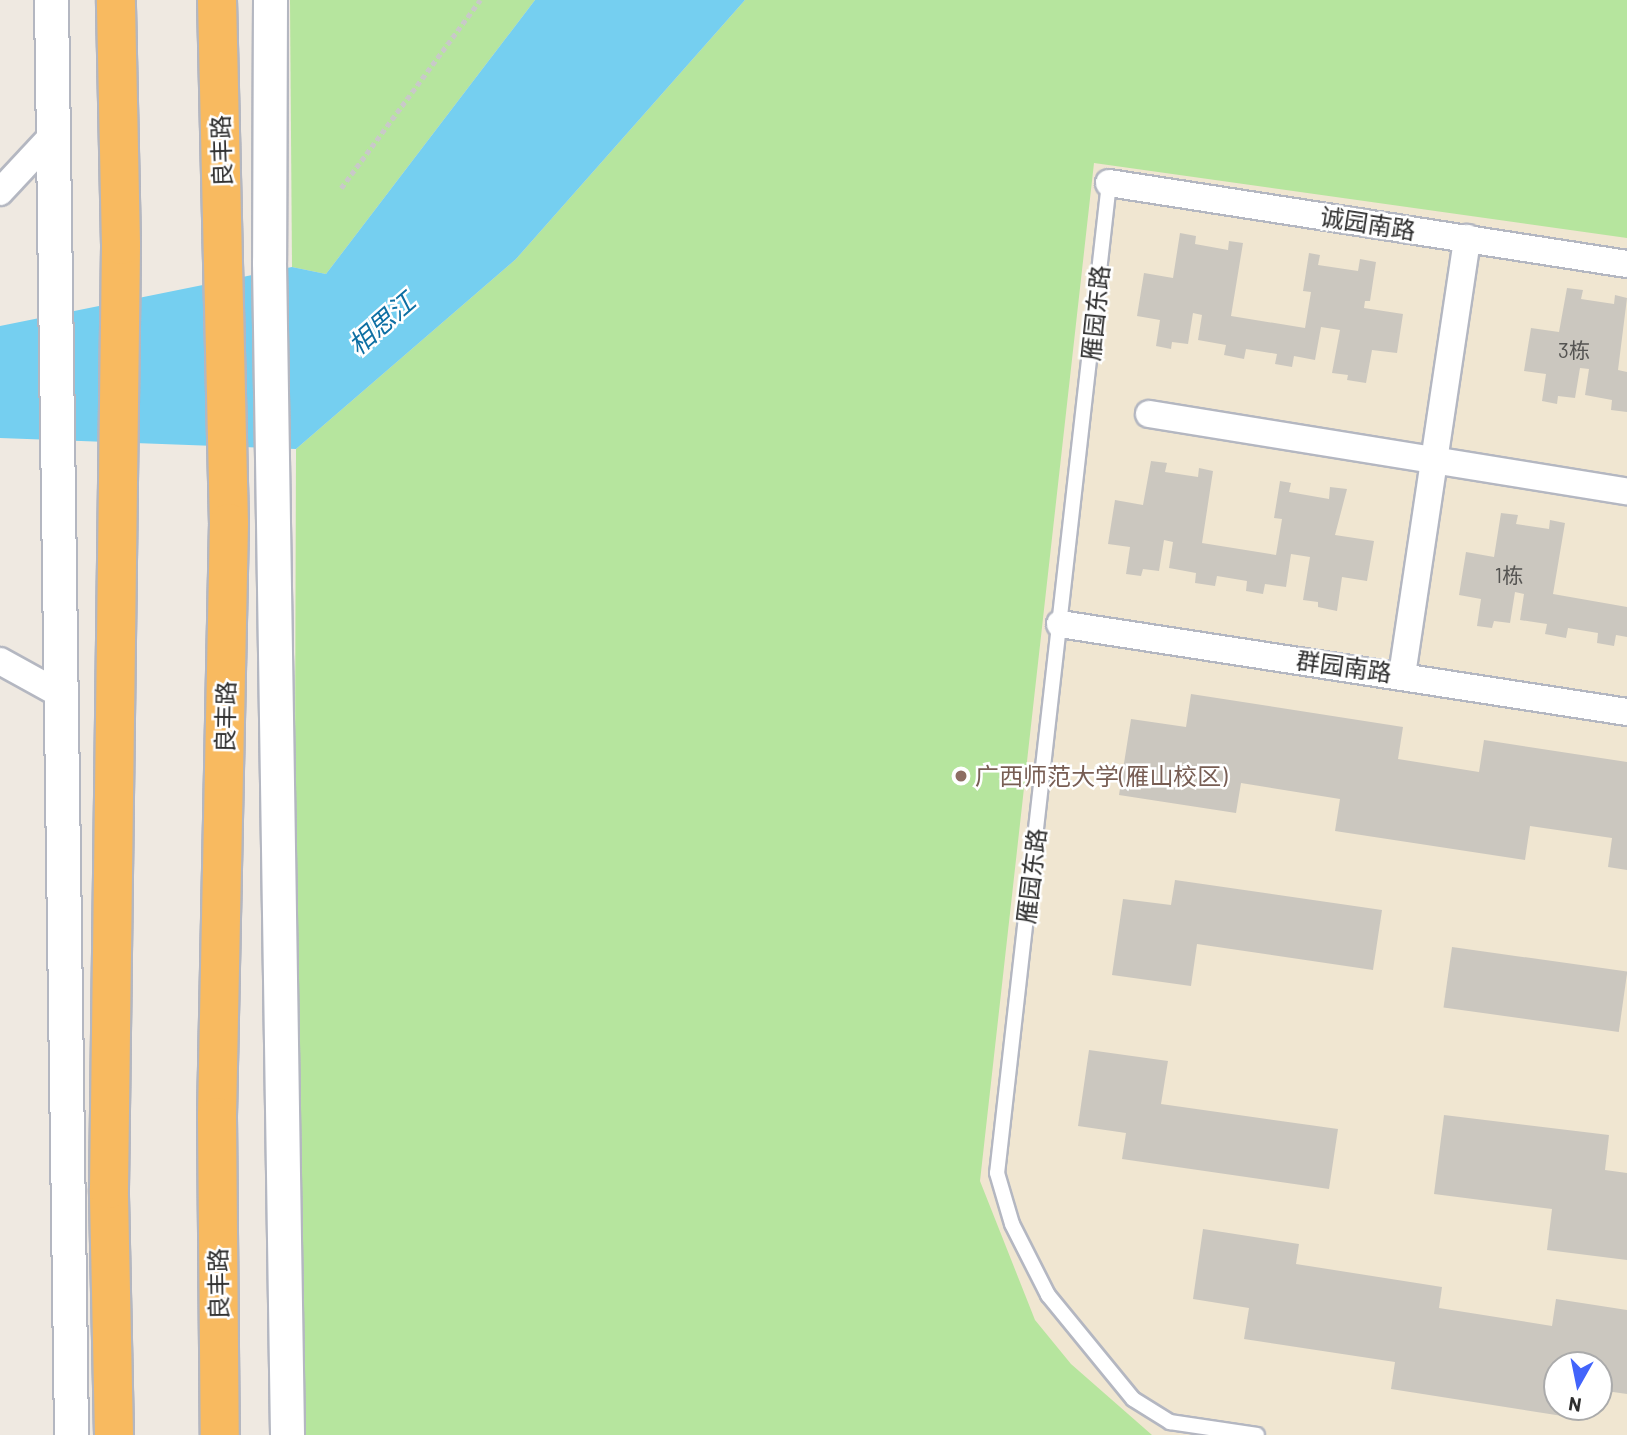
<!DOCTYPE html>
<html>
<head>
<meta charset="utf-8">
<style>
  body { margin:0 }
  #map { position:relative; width:1627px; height:1435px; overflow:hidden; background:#efe9e1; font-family:Barlow,"Noto Sans SC",sans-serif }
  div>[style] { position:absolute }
  .education>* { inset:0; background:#f0e6d1 }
  .green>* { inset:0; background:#b6e59e }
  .water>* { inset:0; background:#75cff0 }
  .building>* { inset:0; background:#cbc7bf; transform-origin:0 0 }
  .path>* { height:4.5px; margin-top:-2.25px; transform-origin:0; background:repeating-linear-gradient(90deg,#c9c9c9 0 5px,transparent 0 8.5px) }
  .roads { filter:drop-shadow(2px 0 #b4b7c1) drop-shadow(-2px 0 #b4b7c1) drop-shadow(0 2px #b4b7c1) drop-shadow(0 -2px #b4b7c1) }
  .service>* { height:14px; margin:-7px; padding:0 7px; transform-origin:7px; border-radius:7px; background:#fff }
  .minor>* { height:26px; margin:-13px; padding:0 13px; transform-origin:13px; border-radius:13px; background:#fff }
  .tertiary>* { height:33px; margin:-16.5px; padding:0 16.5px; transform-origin:16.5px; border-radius:16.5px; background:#fff }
  .trunk>* { height:38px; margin:-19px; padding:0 19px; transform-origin:19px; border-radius:19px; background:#f8ba60 }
  .dots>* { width:19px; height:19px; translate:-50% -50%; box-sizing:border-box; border:4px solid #fff; border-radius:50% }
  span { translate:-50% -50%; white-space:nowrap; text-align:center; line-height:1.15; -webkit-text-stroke:5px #fff; paint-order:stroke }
  .number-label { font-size:21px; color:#555452 }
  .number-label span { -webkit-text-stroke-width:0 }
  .street-label { font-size:24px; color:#2e2e2e }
  .education-label { font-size:24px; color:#785e54 }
  .left { translate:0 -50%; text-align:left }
  .water-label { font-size:26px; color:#0d6fa3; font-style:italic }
  .north { position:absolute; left:1543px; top:1351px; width:70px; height:70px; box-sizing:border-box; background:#fff; border:2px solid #ababab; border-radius:50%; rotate:189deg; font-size:19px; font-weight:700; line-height:28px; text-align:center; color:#2e2e2e }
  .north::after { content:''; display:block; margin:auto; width:24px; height:32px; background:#4264fb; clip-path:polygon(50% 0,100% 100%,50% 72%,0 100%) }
</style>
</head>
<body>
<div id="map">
  <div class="education">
    <i style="clip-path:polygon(evenodd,290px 0,1627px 0,1627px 1435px,301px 1435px,294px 1102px,296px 449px,290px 0,1557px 1365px,1599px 1365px,1599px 1407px,1557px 1407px,1557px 1365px)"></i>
  </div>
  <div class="green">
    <i style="clip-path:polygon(290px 0,535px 0,326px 274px,292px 267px)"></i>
    <i style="clip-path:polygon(745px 0,1627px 0,1627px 238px,1094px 163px,980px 1181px,1035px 1320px,1071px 1364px,1152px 1435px,301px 1435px,294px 1102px,296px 449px,516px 259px)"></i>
  </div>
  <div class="water">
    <i style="clip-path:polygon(535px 0,745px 0,516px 259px,296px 449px,0 438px,0 326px,292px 267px,326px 274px)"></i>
  </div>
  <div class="building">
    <i style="clip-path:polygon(1180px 233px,1196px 236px,1195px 244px,1228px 250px,1229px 241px,1243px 243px,1231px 316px,1305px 328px,1311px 292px,1303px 291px,1309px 253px,1320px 255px,1318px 265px,1358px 271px,1360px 259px,1376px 262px,1370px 301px,1365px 301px,1364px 308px,1403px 314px,1397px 353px,1372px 350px,1366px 383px,1347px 380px,1348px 375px,1332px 373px,1340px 330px,1321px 327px,1315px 360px,1294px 356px,1292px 367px,1275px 364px,1277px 354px,1246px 349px,1244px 359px,1224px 355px,1226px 345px,1198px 340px,1202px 315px,1193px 313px,1188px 344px,1172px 342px,1171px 349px,1156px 346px,1160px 320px,1137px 316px,1144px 273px,1173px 278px)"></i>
    <i style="clip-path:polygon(1567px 288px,1583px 290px,1581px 299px,1614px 304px,1615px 295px,1627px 298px,1618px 370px,1627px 372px,1627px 412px,1611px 410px,1612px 400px,1585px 395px,1589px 369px,1580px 368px,1575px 398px,1558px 396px,1557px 404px,1542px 401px,1546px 374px,1524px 371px,1531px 328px,1559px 332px)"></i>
    <i style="clip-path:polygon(1151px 461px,1167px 463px,1165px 472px,1198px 477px,1199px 468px,1213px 471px,1202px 543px,1276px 555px,1282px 519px,1274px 518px,1280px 481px,1291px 483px,1289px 492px,1329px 499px,1330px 487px,1347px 489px,1335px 535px,1374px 541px,1367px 581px,1342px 577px,1337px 611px,1318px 607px,1318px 602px,1303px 600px,1310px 557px,1291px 554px,1286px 587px,1265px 584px,1263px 594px,1246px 591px,1247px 581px,1217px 576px,1215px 586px,1195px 583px,1196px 573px,1169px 568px,1173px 542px,1164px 540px,1159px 571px,1143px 569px,1141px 576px,1126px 574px,1130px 547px,1108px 544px,1115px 500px,1143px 505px)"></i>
    <i style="clip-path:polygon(1501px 513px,1518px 515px,1516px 524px,1549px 529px,1550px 520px,1565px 523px,1553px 594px,1627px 607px,1627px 637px,1616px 635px,1614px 646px,1597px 643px,1598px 633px,1568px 628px,1566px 638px,1545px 634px,1547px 624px,1520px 620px,1524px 594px,1515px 592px,1510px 623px,1494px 621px,1492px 628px,1477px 626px,1481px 599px,1459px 595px,1466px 552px,1494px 557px)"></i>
    <i style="clip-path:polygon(1191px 694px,1403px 727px,1398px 759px,1479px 772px,1484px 740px,1627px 762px,1627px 870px,1608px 867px,1612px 838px,1530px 826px,1525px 860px,1335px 831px,1340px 799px,1241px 783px,1236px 813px,1119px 795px,1131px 719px,1186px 727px)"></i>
    <i style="clip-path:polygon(1175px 880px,1382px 910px,1373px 970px,1197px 944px,1191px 986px,1112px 975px,1123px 899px,1171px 905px)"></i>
    <i style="left:1452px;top:947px;width:177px;height:61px;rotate:8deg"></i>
    <i style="clip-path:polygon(1089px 1050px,1168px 1061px,1161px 1104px,1338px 1129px,1329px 1189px,1122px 1159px,1126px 1133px,1078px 1126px)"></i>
    <i style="clip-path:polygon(1444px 1115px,1609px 1135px,1605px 1170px,1627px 1173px,1627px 1260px,1547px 1250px,1552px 1209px,1434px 1194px)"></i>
    <i style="clip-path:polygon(1203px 1229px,1299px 1244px,1296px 1264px,1442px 1287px,1439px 1308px,1552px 1326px,1556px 1299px,1627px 1310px,1627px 1394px,1599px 1390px,1599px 1365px,1557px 1365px,1557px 1407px,1591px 1407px,1588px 1420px,1391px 1389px,1395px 1362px,1244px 1339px,1249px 1308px,1193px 1299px)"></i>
  </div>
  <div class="path">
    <i style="left:341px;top:188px;width:234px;rotate:-53.5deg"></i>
  </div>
  <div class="roads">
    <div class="service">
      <i style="left:1109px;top:183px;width:996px;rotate:96.45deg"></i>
      <i style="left:997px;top:1173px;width:53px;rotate:73.6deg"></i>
      <i style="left:1012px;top:1224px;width:80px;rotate:63.1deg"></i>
      <i style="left:1048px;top:1295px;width:134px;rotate:50.7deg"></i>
      <i style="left:1133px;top:1399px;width:44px;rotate:31.9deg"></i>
      <i style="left:1170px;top:1422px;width:88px;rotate:8.5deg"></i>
    </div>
    <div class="minor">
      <i style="left:1109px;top:183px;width:524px;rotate:8.89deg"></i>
      <i style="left:0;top:192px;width:76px;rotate:-47.1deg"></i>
      <i style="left:1149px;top:414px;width:484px;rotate:9.2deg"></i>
      <i style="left:1060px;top:624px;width:574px;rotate:8.82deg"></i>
      <i style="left:0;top:661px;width:66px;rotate:28.9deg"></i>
      <i style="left:1402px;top:675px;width:442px;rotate:-81.5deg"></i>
    </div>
    <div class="tertiary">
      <i style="left:51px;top:0;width:1435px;rotate:89.2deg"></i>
      <i style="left:270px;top:0;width:262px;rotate:90.2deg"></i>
      <i style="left:269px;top:262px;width:1173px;rotate:89.12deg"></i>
    </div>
    <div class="trunk">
      <i style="left:217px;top:0;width:523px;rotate:88.69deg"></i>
      <i style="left:229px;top:523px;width:594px;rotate:91.16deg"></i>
      <i style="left:217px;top:1117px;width:318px;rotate:89.5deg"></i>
      <i style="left:114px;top:1435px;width:246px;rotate:-91.2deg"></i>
      <i style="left:109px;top:1189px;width:944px;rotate:-89.27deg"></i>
      <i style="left:121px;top:245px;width:245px;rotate:-91.2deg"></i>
    </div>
  </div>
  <div class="dots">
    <i style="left:961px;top:776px;background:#8d6e63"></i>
  </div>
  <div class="number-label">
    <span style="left:1574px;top:350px">3栋</span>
    <span style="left:1509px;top:575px">1栋</span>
  </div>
  <div class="street-label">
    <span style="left:221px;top:151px;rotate:-92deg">良丰路</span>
    <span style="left:1368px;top:223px;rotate:9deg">诚园南路</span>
    <span style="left:1095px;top:313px;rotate:-84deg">雁园东路</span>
    <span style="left:1344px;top:666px;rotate:8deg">群园南路</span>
    <span style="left:225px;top:717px;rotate:-89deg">良丰路</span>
    <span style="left:1031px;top:876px;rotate:-83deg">雁园东路</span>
    <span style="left:218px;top:1284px;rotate:-91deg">良丰路</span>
  </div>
  <div class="education-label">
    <span class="left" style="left:975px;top:776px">广西师范大学(雁山校区)</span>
  </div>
  <div class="water-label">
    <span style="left:381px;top:323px;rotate:-41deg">相思江</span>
  </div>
  <div class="north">N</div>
</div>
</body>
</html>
